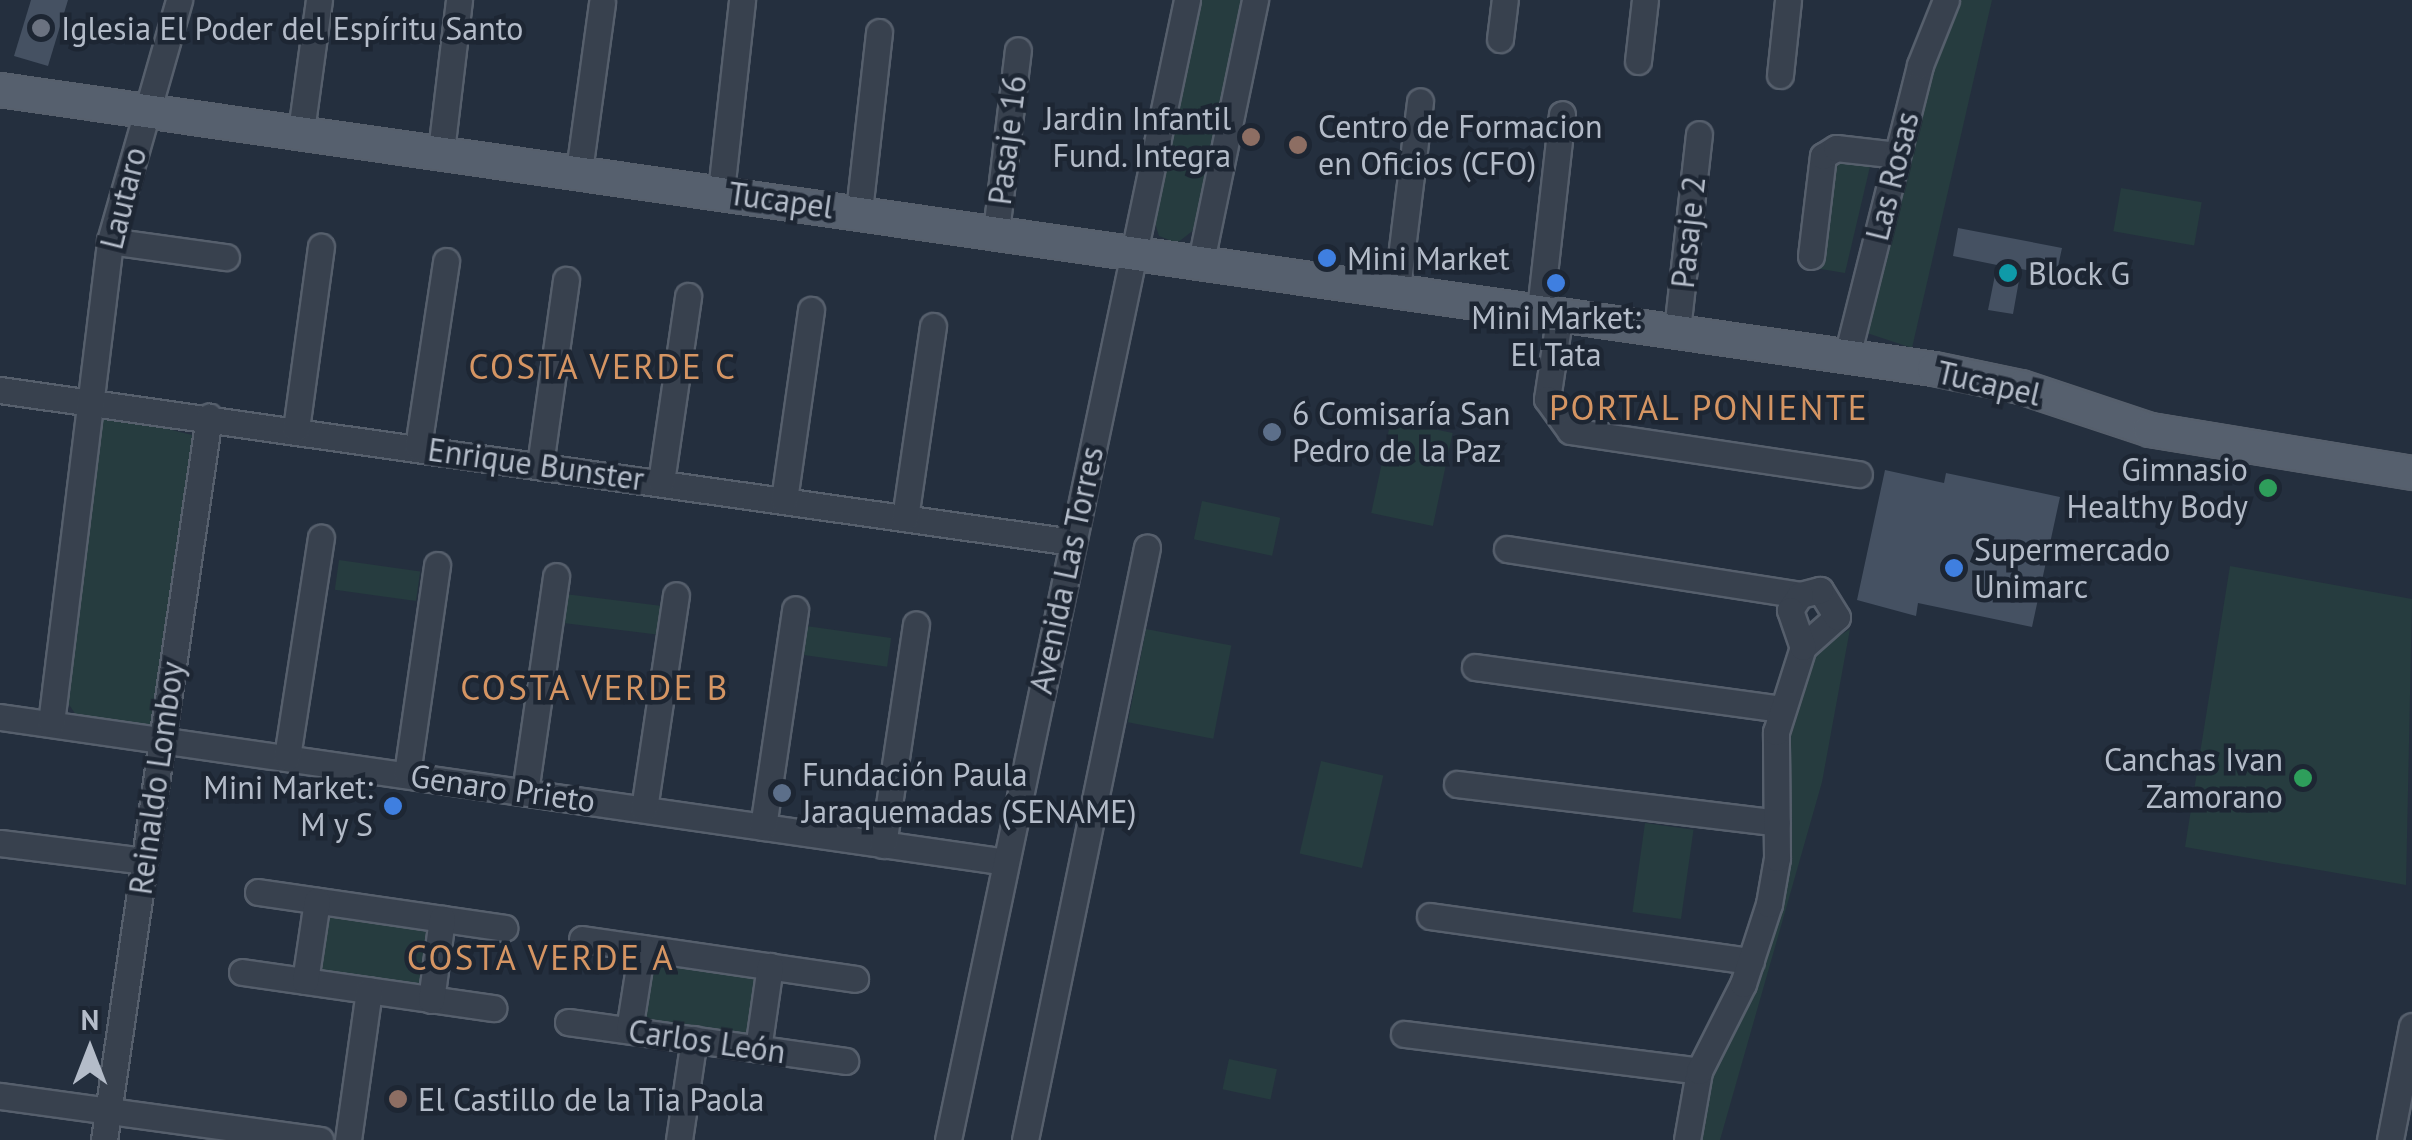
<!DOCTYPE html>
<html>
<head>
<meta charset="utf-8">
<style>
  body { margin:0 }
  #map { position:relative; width:2412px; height:1140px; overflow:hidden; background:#242f3e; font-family:"PT Sans",sans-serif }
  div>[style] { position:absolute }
  .green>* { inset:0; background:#263c3f; transform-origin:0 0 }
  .building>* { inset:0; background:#455162 }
  .roads { filter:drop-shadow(2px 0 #565f6c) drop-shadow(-2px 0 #565f6c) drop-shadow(0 2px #565f6c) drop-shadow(0 -2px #565f6c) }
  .minor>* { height:25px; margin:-12.5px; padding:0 12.5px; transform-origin:12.5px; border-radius:12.5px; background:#38414e }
  .major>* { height:32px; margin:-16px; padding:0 16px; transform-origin:16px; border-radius:16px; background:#56606e }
  .dots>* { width:28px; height:28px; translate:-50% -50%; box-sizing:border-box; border:5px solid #1d2633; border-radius:50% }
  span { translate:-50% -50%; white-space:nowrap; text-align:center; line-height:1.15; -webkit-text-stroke:9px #1d2633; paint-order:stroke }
  .poi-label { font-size:32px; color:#b4bcc9 }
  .left { translate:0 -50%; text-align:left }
  .right { translate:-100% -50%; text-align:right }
  .street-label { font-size:32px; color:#b4bcc9 }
  .neighbourhood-label { font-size:35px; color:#d59563; letter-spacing:2.5px }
  .north { position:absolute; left:40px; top:1000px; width:100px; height:100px; -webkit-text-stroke:8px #1d2633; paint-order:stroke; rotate:0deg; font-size:28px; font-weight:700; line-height:40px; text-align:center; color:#b4bcc9 }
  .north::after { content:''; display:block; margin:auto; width:35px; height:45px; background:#b4bcc9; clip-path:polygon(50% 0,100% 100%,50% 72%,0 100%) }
</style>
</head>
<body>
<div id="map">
  <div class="green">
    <i style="clip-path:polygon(1199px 0,1245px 0,1199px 226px,1177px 243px,1159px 236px,1154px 220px)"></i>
    <i style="clip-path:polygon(1956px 0,1992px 0,1912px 348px,1867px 333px,1935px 55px)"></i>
    <i style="clip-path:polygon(1872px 158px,1845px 273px,1815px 268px,1826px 161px)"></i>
    <i style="left:2121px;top:188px;width:82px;height:44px;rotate:10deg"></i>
    <i style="clip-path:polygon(104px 413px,196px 436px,153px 723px,142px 726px,78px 718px,66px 700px)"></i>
    <i style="left:1391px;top:420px;width:63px;height:95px;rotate:12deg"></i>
    <i style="left:1202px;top:501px;width:80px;height:39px;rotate:12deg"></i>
    <i style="left:339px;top:560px;width:82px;height:30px;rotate:8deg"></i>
    <i style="clip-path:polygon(2230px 566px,2412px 599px,2406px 885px,2185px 847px)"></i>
    <i style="left:565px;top:594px;width:100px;height:29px;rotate:7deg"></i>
    <i style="left:806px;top:626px;width:86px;height:29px;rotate:8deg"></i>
    <i style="left:1146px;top:629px;width:87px;height:95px;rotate:11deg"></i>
    <i style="clip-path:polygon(1850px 629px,1822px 782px,1720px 1140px,1694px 1140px,1712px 1064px,1762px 964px,1789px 866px,1786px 732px,1807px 656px)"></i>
    <i style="left:1321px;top:761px;width:64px;height:95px;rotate:13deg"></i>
    <i style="left:1645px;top:823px;width:49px;height:90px;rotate:8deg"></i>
    <i style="clip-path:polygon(327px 909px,430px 925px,424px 988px,321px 977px,314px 964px)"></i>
    <i style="clip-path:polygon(657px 957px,755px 973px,762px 981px,753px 1035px,644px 1023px,638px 1014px,646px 964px)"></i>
    <i style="left:1229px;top:1059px;width:49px;height:31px;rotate:12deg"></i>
  </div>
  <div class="building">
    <i style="clip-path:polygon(31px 0,68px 0,48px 66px,14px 56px)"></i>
    <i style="clip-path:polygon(1958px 228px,2062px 248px,2056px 276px,2021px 269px,2013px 314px,1988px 310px,1997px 265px,1953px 256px)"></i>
    <i style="clip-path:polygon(1885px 470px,1944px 483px,1946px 473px,2060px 497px,2032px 627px,1918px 603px,1916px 616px,1857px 600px)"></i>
  </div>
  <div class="roads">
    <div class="minor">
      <i style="left:1500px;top:39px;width:39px;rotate:-83deg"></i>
      <i style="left:1638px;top:61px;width:61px;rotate:-83.5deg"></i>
      <i style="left:1780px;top:75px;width:75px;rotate:-83.9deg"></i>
      <i style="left:301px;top:131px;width:132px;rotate:-82.2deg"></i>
      <i style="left:441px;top:151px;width:152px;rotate:-83.2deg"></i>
      <i style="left:579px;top:171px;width:170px;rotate:-82.2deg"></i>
      <i style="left:721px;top:191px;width:192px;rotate:-83.7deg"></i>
      <i style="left:859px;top:211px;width:180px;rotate:-83.6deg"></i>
      <i style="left:996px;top:231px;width:182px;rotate:-83.1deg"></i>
      <i style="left:110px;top:241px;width:117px;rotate:7.9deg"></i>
      <i style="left:1811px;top:256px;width:101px;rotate:-83.2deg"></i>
      <i style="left:1823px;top:156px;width:15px;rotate:-32deg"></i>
      <i style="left:1836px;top:148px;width:61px;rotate:6.5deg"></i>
      <i style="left:1201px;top:261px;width:267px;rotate:-78.3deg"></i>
      <i style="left:1397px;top:289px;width:189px;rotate:-83deg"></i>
      <i style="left:1540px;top:310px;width:197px;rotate:-83.6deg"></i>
      <i style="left:1560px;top:313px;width:87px;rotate:98.6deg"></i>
      <i style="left:1547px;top:399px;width:39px;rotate:54deg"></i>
      <i style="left:1570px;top:431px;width:292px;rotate:8.5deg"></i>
      <i style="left:1677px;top:330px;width:197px;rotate:-83.6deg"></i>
      <i style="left:1847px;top:356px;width:300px;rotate:-75.9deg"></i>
      <i style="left:1920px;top:65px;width:70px;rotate:-68.2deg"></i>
      <i style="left:0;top:390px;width:1083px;rotate:8.07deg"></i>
      <i style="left:296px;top:429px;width:184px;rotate:-82.2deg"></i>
      <i style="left:418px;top:447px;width:188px;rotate:-81.4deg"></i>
      <i style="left:540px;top:465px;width:187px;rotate:-82deg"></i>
      <i style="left:661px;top:482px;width:188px;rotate:-81.7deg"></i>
      <i style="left:784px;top:500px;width:192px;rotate:-81.9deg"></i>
      <i style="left:905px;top:518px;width:194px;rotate:-81.7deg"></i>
      <i style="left:1507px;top:549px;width:297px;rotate:8.9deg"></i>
      <i style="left:1475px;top:667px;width:308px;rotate:7.8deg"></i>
      <i style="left:0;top:717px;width:1016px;rotate:8.2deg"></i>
      <i style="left:51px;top:723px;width:486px;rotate:-83deg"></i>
      <i style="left:110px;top:241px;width:251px;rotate:-74deg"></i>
      <i style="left:287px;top:757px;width:222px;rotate:-81.2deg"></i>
      <i style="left:407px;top:774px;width:211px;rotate:-81.8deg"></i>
      <i style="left:1457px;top:784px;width:322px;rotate:6.9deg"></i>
      <i style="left:525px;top:792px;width:218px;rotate:-81.8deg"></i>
      <i style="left:644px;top:809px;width:216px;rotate:-81.5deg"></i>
      <i style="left:763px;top:827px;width:220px;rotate:-81.6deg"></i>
      <i style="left:0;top:843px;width:145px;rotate:7.1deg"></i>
      <i style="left:883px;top:845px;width:223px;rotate:-81.5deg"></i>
      <i style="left:258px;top:892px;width:249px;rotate:8.3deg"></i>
      <i style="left:1430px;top:916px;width:324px;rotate:8deg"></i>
      <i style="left:582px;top:939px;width:276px;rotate:8.3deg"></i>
      <i style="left:242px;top:972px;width:254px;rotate:8.2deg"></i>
      <i style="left:305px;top:981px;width:81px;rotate:-81.5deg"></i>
      <i style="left:431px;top:1000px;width:82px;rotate:-82.3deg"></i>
      <i style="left:568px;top:1022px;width:280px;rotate:8deg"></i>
      <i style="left:629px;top:1030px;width:83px;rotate:-81deg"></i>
      <i style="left:1404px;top:1034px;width:297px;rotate:7.1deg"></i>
      <i style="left:758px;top:1049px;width:84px;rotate:-81.8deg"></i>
      <i style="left:0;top:1096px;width:323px;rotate:7.8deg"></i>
      <i style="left:104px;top:1140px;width:731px;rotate:-81.74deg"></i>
      <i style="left:348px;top:1140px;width:151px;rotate:-82deg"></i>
      <i style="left:679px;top:1140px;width:102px;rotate:-81.6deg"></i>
      <i style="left:948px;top:1140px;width:1165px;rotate:-78.16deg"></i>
      <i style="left:1025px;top:1140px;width:605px;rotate:-78.37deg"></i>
      <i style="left:1687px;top:1140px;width:70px;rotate:-80.1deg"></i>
      <i style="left:1699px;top:1071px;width:97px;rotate:-63.2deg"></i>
      <i style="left:1743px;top:984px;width:84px;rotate:-72deg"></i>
      <i style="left:1769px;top:904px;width:47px;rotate:-80.1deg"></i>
      <i style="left:1777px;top:858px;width:126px;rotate:-90.5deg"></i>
      <i style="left:1776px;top:732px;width:89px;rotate:-72.4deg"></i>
      <i style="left:1803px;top:647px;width:45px;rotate:-41.4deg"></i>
      <i style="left:1837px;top:617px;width:32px;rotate:-122deg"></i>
      <i style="left:1820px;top:590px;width:21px;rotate:166deg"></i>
      <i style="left:1800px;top:595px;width:18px;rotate:124deg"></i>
      <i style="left:1790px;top:610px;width:39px;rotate:71deg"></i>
      <i style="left:2390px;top:1140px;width:116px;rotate:-79.1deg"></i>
    </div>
    <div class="major">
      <i style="left:0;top:90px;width:1954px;rotate:8.21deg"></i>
      <i style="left:1934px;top:369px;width:89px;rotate:11.7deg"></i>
      <i style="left:2021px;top:387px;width:136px;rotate:18.4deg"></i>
      <i style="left:2150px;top:430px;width:266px;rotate:9.3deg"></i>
    </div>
  </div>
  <div class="dots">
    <i style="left:41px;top:28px;background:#6b7280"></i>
    <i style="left:1251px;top:137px;background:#8d6e63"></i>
    <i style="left:1298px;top:145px;background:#8d6e63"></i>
    <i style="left:1327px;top:258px;background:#3f7fe0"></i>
    <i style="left:2008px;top:273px;background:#0f9aa8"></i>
    <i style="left:1556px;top:283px;background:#3f7fe0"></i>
    <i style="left:1272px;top:432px;background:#5c6f8a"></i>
    <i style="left:2268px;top:488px;background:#2e9e5b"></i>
    <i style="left:1954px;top:568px;background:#3f7fe0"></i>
    <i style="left:2303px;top:778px;background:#2e9e5b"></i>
    <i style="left:782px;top:793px;background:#5c6f8a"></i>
    <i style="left:393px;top:806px;background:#3f7fe0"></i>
    <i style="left:398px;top:1099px;background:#8d6e63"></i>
  </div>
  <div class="poi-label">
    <span class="left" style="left:61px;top:28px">Iglesia El Poder del Espíritu Santo</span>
    <span class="right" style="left:1231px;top:137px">Jardin Infantil<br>Fund. Integra</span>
    <span class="left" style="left:1318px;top:145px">Centro de Formacion<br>en Oficios (CFO)</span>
    <span class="left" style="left:1347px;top:258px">Mini Market</span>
    <span class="left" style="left:2028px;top:273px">Block G</span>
    <span style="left:1556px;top:336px">Mini Market:<br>El Tata</span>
    <span class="left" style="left:1292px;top:432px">6 Comisaría San<br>Pedro de la Paz</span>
    <span class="right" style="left:2248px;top:488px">Gimnasio<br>Healthy Body</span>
    <span class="left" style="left:1974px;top:568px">Supermercado<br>Unimarc</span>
    <span class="right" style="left:2283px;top:778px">Canchas Ivan<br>Zamorano</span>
    <span class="left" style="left:802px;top:793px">Fundación Paula<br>Jaraquemadas (SENAME)</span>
    <span class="right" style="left:373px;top:806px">Mini Market:<br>M y S</span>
    <span class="left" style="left:418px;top:1099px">El Castillo de la Tia Paola</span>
  </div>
  <div class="street-label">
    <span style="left:1007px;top:140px;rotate:-83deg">Pasaje 16</span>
    <span style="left:1892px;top:176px;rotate:-76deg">Las Rosas</span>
    <span style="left:123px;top:198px;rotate:-76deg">Lautaro</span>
    <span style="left:781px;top:200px;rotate:8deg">Tucapel</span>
    <span style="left:1688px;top:232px;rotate:-84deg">Pasaje 2</span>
    <span style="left:1989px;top:383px;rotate:13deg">Tucapel</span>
    <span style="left:536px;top:464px;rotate:8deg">Enrique Bunster</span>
    <span style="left:1066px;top:570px;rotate:-78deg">Avenida Las Torres</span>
    <span style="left:156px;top:778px;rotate:-82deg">Reinaldo Lomboy</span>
    <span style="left:503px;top:788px;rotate:8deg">Genaro Prieto</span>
    <span style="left:707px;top:1041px;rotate:8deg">Carlos León</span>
  </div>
  <div class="neighbourhood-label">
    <span style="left:603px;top:366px">COSTA VERDE C</span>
    <span style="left:1709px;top:407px">PORTAL PONIENTE</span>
    <span style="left:595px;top:687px">COSTA VERDE B</span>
    <span style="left:541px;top:957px">COSTA VERDE A</span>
  </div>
  <div class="north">N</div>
</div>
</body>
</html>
